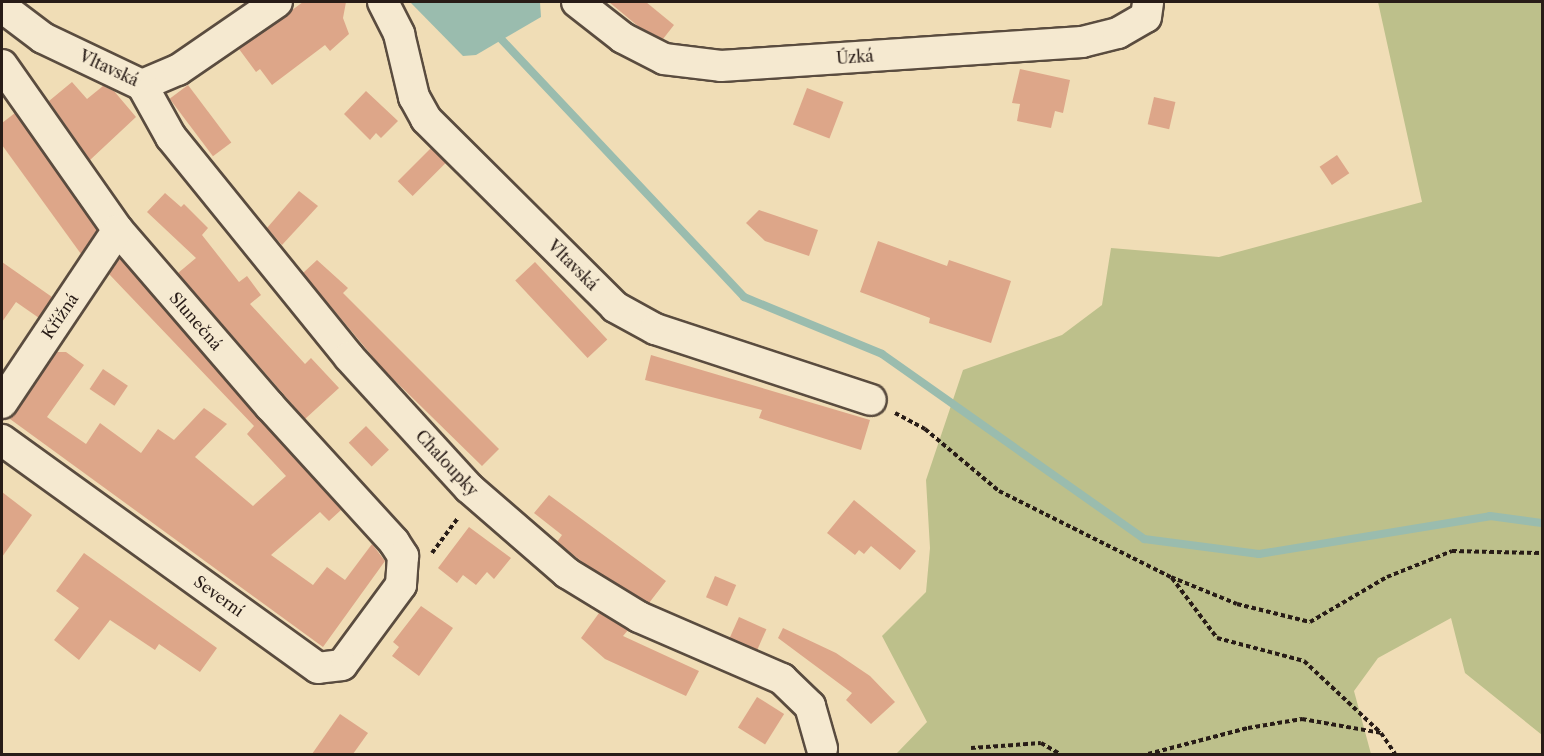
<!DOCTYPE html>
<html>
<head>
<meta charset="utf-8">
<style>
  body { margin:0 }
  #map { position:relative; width:1544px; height:756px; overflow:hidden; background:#f0ddb6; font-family:"Libre Caslon Text",serif }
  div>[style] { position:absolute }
  .green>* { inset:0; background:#bdc08b }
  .water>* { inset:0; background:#9abcae }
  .stream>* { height:8px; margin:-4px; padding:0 4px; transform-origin:4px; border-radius:4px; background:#9abcae }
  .building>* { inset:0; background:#dda689; transform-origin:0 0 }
  .path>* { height:4px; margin-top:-2px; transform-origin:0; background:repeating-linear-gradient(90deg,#281c17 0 4.5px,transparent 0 7.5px) }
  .roads { filter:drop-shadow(2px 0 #5a4c3f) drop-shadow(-2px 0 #5a4c3f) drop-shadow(0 2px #5a4c3f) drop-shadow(0 -2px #5a4c3f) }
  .street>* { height:30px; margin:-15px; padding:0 15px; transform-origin:15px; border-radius:15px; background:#f5e9d0 }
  span { translate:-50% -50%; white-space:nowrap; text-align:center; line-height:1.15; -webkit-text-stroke:6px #f5e9d0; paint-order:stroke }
  .street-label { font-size:16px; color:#281c17 }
  .frame { position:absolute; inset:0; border:3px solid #281c17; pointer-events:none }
</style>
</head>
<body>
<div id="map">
  <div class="green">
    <i style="clip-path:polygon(1378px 2px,1542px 2px,1542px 735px,1465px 673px,1451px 618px,1378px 658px,1354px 691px,1371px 754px,896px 754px,927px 722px,882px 636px,926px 592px,930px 548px,926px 480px,963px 370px,1062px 335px,1102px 305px,1111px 248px,1219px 257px,1422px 202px)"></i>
  </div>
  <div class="water">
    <i style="clip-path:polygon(410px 2px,540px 2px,541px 17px,476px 55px,463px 56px)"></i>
  </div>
  <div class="stream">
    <i style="left:502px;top:40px;width:353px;rotate:46.7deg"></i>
    <i style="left:744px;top:297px;width:149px;rotate:22.4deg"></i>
    <i style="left:882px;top:354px;width:321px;rotate:35.2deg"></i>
    <i style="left:1144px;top:539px;width:116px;rotate:7.4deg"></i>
    <i style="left:1259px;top:554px;width:234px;rotate:-9.3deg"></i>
    <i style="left:1490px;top:516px;width:52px;rotate:7.7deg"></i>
  </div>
  <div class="building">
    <i style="clip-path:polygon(303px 2px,346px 2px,343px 18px,349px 34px,330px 51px,325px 45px,272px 85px,260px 69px,256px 72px,239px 49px)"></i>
    <i style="clip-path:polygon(609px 2px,646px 2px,674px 25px,663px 39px,639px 27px)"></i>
    <i style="clip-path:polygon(1020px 69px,1070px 80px,1063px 113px,1055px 111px,1051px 128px,1017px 121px,1020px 104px,1012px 103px)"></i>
    <i style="clip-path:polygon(72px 82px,87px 99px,103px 86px,114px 91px,136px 117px,90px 160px,49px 101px)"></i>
    <i style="left:188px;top:85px;width:72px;height:23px;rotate:53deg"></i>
    <i style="left:807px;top:88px;width:39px;height:39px;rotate:21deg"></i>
    <i style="clip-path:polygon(366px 91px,398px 121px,381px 138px,376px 133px,370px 140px,344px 114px)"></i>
    <i style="left:1154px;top:97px;width:22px;height:28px;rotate:13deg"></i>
    <i style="clip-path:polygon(15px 113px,97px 230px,81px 254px,2px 145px,2px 123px)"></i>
    <i style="left:431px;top:148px;width:21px;height:47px;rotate:45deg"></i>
    <i style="left:1337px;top:155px;width:22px;height:21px;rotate:56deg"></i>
    <i style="clip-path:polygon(299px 191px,318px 206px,282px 245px,267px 228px)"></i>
    <i style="clip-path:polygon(165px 193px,181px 207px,184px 204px,208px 228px,202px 235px,239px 282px,247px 276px,261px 295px,250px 304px,305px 364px,311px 358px,339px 388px,305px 419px,178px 273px,196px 258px,147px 212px)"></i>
    <i style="clip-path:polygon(759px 210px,818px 230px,809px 256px,765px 241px,746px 223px)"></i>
    <i style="clip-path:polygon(878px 241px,947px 266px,949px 260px,1011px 281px,991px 343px,929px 323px,930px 318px,860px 292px)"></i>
    <i style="clip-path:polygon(120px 258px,341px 510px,329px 521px,320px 512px,271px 555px,313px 585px,327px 567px,345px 580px,372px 544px,385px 561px,323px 647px,10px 419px,57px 352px,66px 352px,84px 365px,47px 417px,86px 444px,100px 423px,141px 453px,158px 429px,174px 440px,204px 408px,227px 424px,195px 457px,253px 506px,286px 476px,247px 434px,254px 426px,109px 274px)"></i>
    <i style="clip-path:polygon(317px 260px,348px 288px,343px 293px,499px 449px,482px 466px,383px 369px,303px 273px)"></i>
    <i style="clip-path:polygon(2px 262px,52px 297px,39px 318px,16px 302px,2px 322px)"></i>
    <i style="left:535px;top:262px;width:106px;height:27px;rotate:47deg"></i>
    <i style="clip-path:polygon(651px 355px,870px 420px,861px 450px,759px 418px,762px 410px,645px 380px)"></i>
    <i style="left:103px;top:369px;width:30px;height:24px;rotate:34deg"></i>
    <i style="left:366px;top:426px;width:33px;height:24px;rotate:46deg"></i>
    <i style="clip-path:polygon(2px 492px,32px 515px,2px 557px)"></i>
    <i style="clip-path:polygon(549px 495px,666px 581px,649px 603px,585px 564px,557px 542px,562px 535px,534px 513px)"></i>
    <i style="clip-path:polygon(854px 500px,916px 551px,900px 570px,871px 546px,864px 554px,859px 550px,855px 555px,827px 533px)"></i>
    <i style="clip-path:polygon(469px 527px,511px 558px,494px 579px,487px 572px,476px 585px,463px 575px,457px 583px,438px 568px)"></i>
    <i style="clip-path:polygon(84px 553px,217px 648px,200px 672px,159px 644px,155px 650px,110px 620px,79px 660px,54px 640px,79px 608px,56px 591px)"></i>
    <i style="left:715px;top:576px;width:23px;height:23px;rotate:23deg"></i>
    <i style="clip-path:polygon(421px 606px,453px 628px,419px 676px,392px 656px,399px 647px,393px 642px)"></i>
    <i style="clip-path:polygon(599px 613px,628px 630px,623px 636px,699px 671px,686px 696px,605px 659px,581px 638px)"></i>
    <i style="left:739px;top:617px;width:30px;height:23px;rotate:24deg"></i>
    <i style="clip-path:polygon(783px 628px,836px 653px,870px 676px,895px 702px,871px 724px,846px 700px,852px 693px,778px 638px)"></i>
    <i style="left:757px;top:697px;width:32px;height:36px;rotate:32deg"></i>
    <i style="clip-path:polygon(340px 714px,368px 733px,353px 754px,312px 754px)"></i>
  </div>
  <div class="path">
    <i style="left:895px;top:413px;width:34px;rotate:28deg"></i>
    <i style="left:925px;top:429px;width:97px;rotate:40deg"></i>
    <i style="left:999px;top:491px;width:192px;rotate:26.6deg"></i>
    <i style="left:1171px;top:577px;width:71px;rotate:22.2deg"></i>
    <i style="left:1237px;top:604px;width:75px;rotate:13.9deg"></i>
    <i style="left:1310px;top:622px;width:89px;rotate:-30.3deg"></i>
    <i style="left:1387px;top:577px;width:70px;rotate:-21.8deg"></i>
    <i style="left:1452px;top:551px;width:90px;rotate:1.3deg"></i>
    <i style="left:432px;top:553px;width:44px;rotate:-53.4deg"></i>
    <i style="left:1172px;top:578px;width:75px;rotate:53.1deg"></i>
    <i style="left:1217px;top:638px;width:90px;rotate:14.8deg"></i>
    <i style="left:1304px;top:661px;width:105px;rotate:43.1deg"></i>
    <i style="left:1381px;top:733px;width:25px;rotate:56deg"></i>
    <i style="left:971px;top:748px;width:70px;rotate:-4.1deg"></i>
    <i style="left:1041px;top:743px;width:22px;rotate:30deg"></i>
    <i style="left:1148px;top:754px;width:103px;rotate:-14.6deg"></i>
    <i style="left:1248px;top:728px;width:55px;rotate:-9.5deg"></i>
    <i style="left:1302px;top:719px;width:80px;rotate:10deg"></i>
  </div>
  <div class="roads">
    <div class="street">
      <i style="left:383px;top:2px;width:36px;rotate:63deg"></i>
      <i style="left:399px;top:34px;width:65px;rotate:76.6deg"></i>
      <i style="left:414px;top:97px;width:25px;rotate:61deg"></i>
      <i style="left:426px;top:119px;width:267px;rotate:44.8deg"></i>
      <i style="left:615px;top:307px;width:46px;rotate:28.8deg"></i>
      <i style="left:655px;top:329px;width:227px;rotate:18.2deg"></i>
      <i style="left:577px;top:2px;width:58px;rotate:38deg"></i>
      <i style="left:623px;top:38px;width:46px;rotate:27.1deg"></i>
      <i style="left:664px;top:59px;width:57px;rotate:7deg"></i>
      <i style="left:721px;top:66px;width:362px;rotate:-3.8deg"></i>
      <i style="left:1082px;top:42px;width:37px;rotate:-14deg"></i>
      <i style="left:1118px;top:33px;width:32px;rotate:-30deg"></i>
      <i style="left:1146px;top:17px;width:15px;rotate:-82deg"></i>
      <i style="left:2px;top:7px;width:51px;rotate:37.1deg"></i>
      <i style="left:43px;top:38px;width:110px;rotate:25.4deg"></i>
      <i style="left:142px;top:85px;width:39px;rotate:-23deg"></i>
      <i style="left:178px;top:70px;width:120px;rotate:-34.5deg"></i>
      <i style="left:2px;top:65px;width:202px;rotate:54.9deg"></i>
      <i style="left:118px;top:230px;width:233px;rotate:49.2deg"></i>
      <i style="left:270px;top:406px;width:184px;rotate:47.6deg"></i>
      <i style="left:394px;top:542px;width:17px;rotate:57deg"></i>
      <i style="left:403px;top:556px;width:29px;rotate:94deg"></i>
      <i style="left:401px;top:585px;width:99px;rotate:126.4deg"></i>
      <i style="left:342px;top:665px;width:24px;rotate:173deg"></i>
      <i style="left:318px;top:668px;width:390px;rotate:-144.2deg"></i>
      <i style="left:142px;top:85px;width:60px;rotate:60.9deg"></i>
      <i style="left:171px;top:137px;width:283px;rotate:51deg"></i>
      <i style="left:349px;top:357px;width:178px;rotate:47.5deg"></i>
      <i style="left:469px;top:488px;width:130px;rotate:40.9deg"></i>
      <i style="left:567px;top:573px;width:84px;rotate:31.4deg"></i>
      <i style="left:639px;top:617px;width:156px;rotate:23.4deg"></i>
      <i style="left:782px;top:679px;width:39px;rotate:44deg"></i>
      <i style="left:810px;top:706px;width:44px;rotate:74.1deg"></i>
      <i style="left:2px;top:403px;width:208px;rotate:-56.2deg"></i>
    </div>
  </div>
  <div class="street-label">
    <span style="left:855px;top:57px;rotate:-4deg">Úzká</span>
    <span style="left:109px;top:68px;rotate:25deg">Vltavská</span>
    <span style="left:573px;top:265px;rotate:45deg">Vltavská</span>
    <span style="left:60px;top:316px;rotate:-56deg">Křížná</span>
    <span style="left:196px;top:321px;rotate:49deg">Slunečná</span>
    <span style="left:447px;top:463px;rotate:47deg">Chaloupky</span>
    <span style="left:219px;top:596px;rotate:36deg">Severní</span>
  </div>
  <div class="frame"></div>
</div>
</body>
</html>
